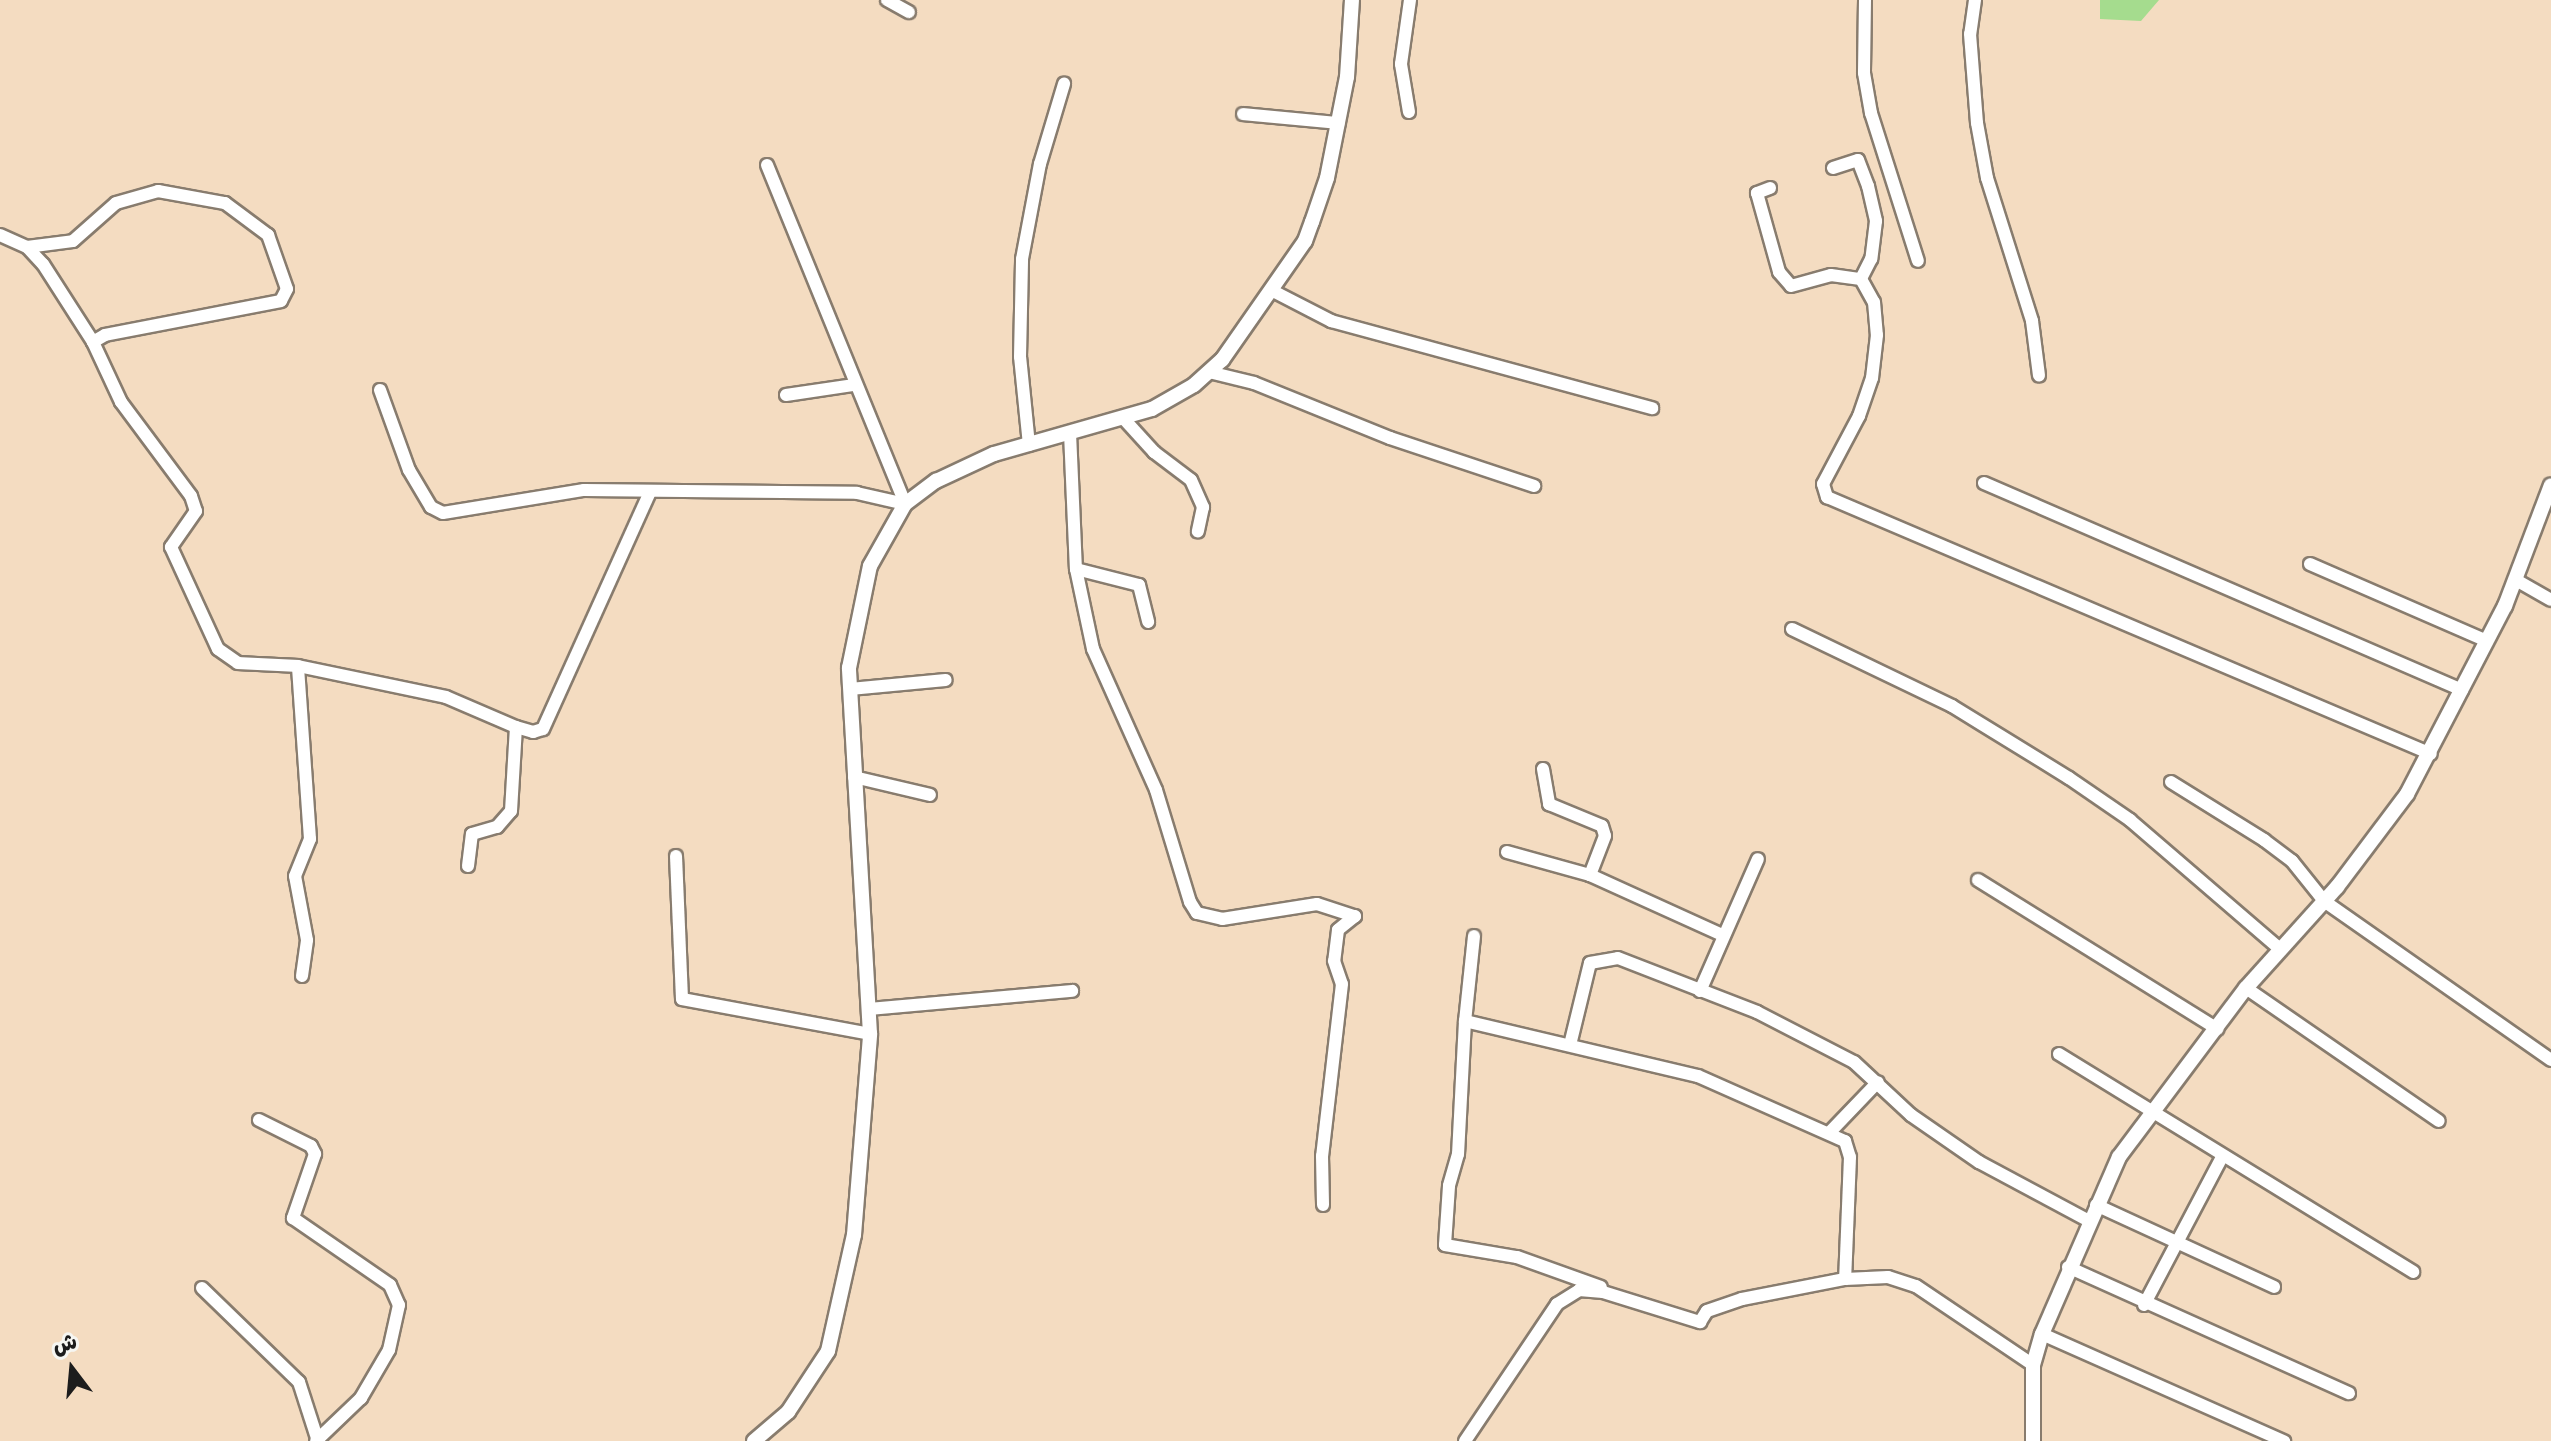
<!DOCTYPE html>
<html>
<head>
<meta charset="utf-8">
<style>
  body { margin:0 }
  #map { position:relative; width:2551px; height:1441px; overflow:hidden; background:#f4dcc1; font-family:Kalam,"Playpen Sans Arabic",sans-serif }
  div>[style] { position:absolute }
  .green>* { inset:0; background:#a5dc8e }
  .roads { filter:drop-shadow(2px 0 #887c6e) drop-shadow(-2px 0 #887c6e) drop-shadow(0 2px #887c6e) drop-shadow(0 -2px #887c6e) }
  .minor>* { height:12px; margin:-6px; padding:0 6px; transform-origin:6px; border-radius:6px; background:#fff }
  .tertiary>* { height:14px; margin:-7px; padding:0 7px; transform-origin:7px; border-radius:7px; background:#fff }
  span { translate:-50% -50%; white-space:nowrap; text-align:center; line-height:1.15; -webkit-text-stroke:7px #f6f6f2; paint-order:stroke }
  .north { position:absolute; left:32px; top:1329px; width:80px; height:80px; -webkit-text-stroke:6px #f6f6f2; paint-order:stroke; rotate:344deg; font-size:22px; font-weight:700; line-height:32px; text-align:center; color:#1c1c1c }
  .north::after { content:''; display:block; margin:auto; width:28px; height:36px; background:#1c1c1c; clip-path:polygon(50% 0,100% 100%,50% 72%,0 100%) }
</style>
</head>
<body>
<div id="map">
  <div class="green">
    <i style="clip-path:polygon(2100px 0,2159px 0,2141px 21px,2100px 19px)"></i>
  </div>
  <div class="roads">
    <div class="minor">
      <i style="left:887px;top:0;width:25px;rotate:29deg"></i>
      <i style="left:1865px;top:0;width:73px;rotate:90.8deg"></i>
      <i style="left:1864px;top:73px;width:41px;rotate:80.1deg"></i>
      <i style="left:1871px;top:113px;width:155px;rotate:72.4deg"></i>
      <i style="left:1975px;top:0;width:34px;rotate:98deg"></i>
      <i style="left:1970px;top:34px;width:89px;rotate:85.5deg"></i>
      <i style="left:1977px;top:123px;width:56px;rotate:79.7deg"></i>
      <i style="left:1987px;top:178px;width:150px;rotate:72.5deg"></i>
      <i style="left:2032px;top:321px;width:55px;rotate:82.7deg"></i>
      <i style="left:1409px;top:112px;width:49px;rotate:-99.5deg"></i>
      <i style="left:1401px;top:64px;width:65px;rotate:-82deg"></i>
      <i style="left:1243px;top:114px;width:96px;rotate:5.4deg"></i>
      <i style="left:767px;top:165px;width:366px;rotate:67.8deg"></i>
      <i style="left:1833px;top:168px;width:26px;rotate:-18deg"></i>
      <i style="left:1858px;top:160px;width:28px;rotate:69deg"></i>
      <i style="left:1868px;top:186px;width:36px;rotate:77deg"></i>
      <i style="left:1876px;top:221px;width:38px;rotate:97deg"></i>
      <i style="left:1871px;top:259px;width:22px;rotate:117deg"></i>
      <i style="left:1770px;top:188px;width:14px;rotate:159deg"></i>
      <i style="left:1757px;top:193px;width:82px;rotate:74.4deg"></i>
      <i style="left:1779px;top:272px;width:18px;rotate:49deg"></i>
      <i style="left:1791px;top:286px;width:41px;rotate:-15.4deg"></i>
      <i style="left:1831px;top:275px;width:30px;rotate:8deg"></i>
      <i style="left:1861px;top:279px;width:26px;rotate:61deg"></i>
      <i style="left:1874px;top:302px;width:33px;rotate:85deg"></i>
      <i style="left:1877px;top:335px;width:43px;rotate:96.6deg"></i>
      <i style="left:1872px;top:378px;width:40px;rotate:108.9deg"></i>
      <i style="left:1859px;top:416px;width:77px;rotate:117.9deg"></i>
      <i style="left:1823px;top:484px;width:14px;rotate:73deg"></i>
      <i style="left:1827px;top:497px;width:656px;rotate:23.05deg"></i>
      <i style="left:0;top:235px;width:30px;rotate:24deg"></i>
      <i style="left:27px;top:247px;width:23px;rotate:47deg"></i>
      <i style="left:43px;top:264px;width:93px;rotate:57.3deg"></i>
      <i style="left:93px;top:342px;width:66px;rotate:65deg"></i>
      <i style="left:121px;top:402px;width:117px;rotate:53.3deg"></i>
      <i style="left:191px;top:496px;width:16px;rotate:72deg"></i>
      <i style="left:196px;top:511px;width:44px;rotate:124.8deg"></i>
      <i style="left:171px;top:547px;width:112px;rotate:65.3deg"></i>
      <i style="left:218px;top:649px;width:24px;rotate:35deg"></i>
      <i style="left:238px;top:663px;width:60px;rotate:2.9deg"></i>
      <i style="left:27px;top:247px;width:46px;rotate:-7.4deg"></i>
      <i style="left:73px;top:241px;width:57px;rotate:-41.5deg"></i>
      <i style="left:116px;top:203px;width:44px;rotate:-15.9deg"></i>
      <i style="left:158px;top:191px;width:68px;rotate:10.2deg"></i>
      <i style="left:225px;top:203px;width:54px;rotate:36.7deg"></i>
      <i style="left:268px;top:235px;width:57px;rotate:70.6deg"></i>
      <i style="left:287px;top:289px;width:13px;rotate:117deg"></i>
      <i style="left:281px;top:301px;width:179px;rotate:169.1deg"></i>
      <i style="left:105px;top:335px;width:14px;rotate:150deg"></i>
      <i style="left:1271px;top:290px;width:68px;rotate:27.3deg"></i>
      <i style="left:1331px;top:321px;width:333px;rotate:15.2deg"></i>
      <i style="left:1209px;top:372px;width:46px;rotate:13.7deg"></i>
      <i style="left:1254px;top:383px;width:147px;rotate:22deg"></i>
      <i style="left:1390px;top:438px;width:152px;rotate:18.4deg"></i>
      <i style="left:380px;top:390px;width:85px;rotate:70.1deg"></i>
      <i style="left:409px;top:470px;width:43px;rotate:59.3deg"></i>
      <i style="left:431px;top:507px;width:13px;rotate:27deg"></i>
      <i style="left:443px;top:513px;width:143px;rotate:-9.3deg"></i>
      <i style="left:584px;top:490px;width:273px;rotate:0.6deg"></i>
      <i style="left:857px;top:493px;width:49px;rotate:12.9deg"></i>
      <i style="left:786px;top:395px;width:69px;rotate:-8.4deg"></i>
      <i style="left:1124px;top:419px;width:45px;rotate:47.7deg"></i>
      <i style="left:1154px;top:452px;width:46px;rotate:37.1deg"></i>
      <i style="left:1191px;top:480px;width:30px;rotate:66deg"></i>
      <i style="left:1203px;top:507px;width:25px;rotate:102deg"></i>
      <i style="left:1070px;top:433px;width:136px;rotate:87.5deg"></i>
      <i style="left:1076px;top:569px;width:82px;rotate:78deg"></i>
      <i style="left:1093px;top:649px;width:154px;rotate:65.9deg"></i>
      <i style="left:1156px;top:790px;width:117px;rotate:73.1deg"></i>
      <i style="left:1190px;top:902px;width:13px;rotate:58deg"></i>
      <i style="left:1197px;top:913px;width:26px;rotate:13deg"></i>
      <i style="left:1222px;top:919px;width:96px;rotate:-9deg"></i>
      <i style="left:1317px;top:904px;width:40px;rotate:18deg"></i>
      <i style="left:1355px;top:916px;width:22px;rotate:141deg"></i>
      <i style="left:1338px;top:930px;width:31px;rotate:97deg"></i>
      <i style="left:1334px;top:961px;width:24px;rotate:71deg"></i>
      <i style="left:1342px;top:984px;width:173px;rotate:96.6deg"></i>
      <i style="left:1322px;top:1156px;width:49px;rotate:88.8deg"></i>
      <i style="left:1029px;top:445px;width:88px;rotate:-95.8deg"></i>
      <i style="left:1020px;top:357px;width:98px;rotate:-88.8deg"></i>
      <i style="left:1022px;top:259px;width:97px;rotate:-79.3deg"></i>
      <i style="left:1040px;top:164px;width:84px;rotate:-73.3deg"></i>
      <i style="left:1984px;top:483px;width:521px;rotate:23.42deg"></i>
      <i style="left:2310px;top:564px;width:193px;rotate:23.5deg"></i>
      <i style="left:1076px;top:569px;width:65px;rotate:14.3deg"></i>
      <i style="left:1139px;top:585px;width:38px;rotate:76deg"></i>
      <i style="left:2516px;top:580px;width:40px;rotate:29.7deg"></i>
      <i style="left:1792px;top:629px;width:178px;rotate:25.7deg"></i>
      <i style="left:1952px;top:706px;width:137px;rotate:31.6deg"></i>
      <i style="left:2069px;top:778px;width:74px;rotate:34.5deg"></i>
      <i style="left:2130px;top:820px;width:198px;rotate:40.7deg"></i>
      <i style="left:850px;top:689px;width:96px;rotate:-5.4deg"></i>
      <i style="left:1543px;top:769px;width:36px;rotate:80deg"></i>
      <i style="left:1549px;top:804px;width:57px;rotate:22.5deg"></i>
      <i style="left:1602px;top:826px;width:10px;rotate:73deg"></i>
      <i style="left:1605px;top:836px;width:42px;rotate:111deg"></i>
      <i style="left:1590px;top:875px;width:145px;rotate:24.4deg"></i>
      <i style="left:854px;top:777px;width:78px;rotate:13.3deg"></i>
      <i style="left:2171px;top:782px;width:110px;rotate:31.9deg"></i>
      <i style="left:2264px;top:840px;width:35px;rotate:37deg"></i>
      <i style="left:2292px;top:861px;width:51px;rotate:51.3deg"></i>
      <i style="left:2324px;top:901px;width:277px;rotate:35deg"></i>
      <i style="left:1507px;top:852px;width:86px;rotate:15.5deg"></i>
      <i style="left:676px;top:856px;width:143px;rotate:87.6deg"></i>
      <i style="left:682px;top:999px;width:191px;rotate:10.5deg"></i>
      <i style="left:468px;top:866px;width:32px;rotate:-83deg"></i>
      <i style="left:472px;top:834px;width:26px;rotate:-16deg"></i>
      <i style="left:497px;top:827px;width:21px;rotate:-49deg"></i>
      <i style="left:511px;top:811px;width:84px;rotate:-86.6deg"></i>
      <i style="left:1978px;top:880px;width:282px;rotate:31.9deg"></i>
      <i style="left:1474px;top:936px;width:85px;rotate:96deg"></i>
      <i style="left:1465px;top:1021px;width:239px;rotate:13.3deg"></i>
      <i style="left:1698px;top:1076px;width:161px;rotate:23.9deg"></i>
      <i style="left:1845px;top:1141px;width:17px;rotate:73deg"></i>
      <i style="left:1850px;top:1157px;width:122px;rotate:92.3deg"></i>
      <i style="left:302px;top:976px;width:36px;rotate:-82deg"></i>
      <i style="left:307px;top:940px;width:65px;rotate:-100.6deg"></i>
      <i style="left:295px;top:876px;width:40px;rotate:-68deg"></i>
      <i style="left:310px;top:839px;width:173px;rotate:-94deg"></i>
      <i style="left:298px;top:666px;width:151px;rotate:11.8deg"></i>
      <i style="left:446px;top:697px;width:76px;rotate:23.2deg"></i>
      <i style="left:516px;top:727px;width:18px;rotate:16deg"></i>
      <i style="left:533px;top:732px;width:10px;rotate:-17deg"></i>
      <i style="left:543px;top:729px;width:260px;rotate:-65.7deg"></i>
      <i style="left:2246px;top:988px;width:234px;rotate:34.6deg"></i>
      <i style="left:1700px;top:991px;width:144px;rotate:-66.3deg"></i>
      <i style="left:869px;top:1009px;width:204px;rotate:-5.1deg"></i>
      <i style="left:1465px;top:1021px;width:133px;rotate:93deg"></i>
      <i style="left:1458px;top:1154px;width:33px;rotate:106deg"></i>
      <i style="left:1449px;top:1186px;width:59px;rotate:93.9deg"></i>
      <i style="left:1445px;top:1245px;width:73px;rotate:9.5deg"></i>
      <i style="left:1517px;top:1257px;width:89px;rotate:19.7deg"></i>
      <i style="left:1570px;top:1045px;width:84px;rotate:-76.3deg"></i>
      <i style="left:1590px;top:963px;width:28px;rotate:-10deg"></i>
      <i style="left:1618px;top:958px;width:149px;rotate:21.2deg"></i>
      <i style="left:1757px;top:1012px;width:109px;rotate:27.3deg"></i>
      <i style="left:1854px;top:1062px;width:78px;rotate:42.9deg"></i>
      <i style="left:1911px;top:1115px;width:83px;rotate:34.7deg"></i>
      <i style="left:1979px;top:1162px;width:125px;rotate:28.2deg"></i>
      <i style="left:2059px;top:1054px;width:416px;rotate:31.6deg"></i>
      <i style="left:259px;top:1120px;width:58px;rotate:26.6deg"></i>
      <i style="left:311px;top:1146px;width:9px;rotate:63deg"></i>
      <i style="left:315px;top:1154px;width:68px;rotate:109deg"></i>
      <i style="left:293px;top:1218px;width:118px;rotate:34.6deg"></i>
      <i style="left:390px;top:1285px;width:22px;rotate:66deg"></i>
      <i style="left:399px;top:1305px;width:46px;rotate:102.5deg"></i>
      <i style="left:389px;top:1350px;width:56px;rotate:120.3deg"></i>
      <i style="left:361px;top:1398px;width:62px;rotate:136.3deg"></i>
      <i style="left:1830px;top:1132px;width:69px;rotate:-46.2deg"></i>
      <i style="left:2096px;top:1205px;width:196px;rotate:24.7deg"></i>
      <i style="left:2068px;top:1267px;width:308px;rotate:24.2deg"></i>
      <i style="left:202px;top:1288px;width:135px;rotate:44.1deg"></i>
      <i style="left:299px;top:1382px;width:59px;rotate:72.2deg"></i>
      <i style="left:2144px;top:1305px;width:167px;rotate:-62.2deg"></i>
      <i style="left:2042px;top:1334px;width:265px;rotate:23.9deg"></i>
      <i style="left:1465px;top:1441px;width:165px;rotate:-56.1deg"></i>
      <i style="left:1557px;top:1304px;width:26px;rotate:-32deg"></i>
      <i style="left:1579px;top:1290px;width:24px;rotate:5deg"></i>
      <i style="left:1603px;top:1292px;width:102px;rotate:17.2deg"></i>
      <i style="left:1700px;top:1322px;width:13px;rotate:-58deg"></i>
      <i style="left:1707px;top:1311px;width:37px;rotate:-19deg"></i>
      <i style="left:1742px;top:1299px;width:105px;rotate:-11deg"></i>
      <i style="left:1845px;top:1279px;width:43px;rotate:-2.7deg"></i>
      <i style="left:1888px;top:1277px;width:29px;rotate:18deg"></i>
      <i style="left:1916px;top:1286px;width:141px;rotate:34deg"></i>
    </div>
    <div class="tertiary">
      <i style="left:754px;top:1441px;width:45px;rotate:-40.5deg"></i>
      <i style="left:788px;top:1412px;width:73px;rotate:-56.7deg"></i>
      <i style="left:828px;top:1351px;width:119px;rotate:-77.4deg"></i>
      <i style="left:854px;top:1235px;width:202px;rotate:-85.4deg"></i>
      <i style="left:870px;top:1034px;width:367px;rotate:-93.3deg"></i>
      <i style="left:849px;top:668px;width:104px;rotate:-78.4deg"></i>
      <i style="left:870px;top:566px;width:71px;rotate:-60.6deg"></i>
      <i style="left:905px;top:504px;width:39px;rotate:-37deg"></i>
      <i style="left:936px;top:481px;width:64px;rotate:-25deg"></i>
      <i style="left:994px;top:454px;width:164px;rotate:-15.9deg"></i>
      <i style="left:1152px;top:409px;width:48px;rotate:-29.7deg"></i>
      <i style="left:1194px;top:385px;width:38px;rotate:-42deg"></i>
      <i style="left:1222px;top:360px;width:145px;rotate:-55.1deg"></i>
      <i style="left:1305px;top:241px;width:20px;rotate:-70deg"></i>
      <i style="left:1312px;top:222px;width:46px;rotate:-71.2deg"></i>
      <i style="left:1327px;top:178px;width:103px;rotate:-78.8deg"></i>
      <i style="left:1347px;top:77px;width:77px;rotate:-86.3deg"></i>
      <i style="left:2033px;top:1441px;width:76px;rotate:-90deg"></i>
      <i style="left:2033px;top:1365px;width:32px;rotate:-74deg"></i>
      <i style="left:2042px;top:1334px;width:193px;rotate:-66.5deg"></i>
      <i style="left:2119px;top:1157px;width:211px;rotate:-53.1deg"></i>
      <i style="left:2246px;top:988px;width:136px;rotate:-48deg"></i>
      <i style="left:2337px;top:887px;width:116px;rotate:-53deg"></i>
      <i style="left:2407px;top:794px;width:212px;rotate:-62.5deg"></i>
      <i style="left:2505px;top:606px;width:129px;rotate:-69.2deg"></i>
    </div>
  </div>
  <div class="north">ش</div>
</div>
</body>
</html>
